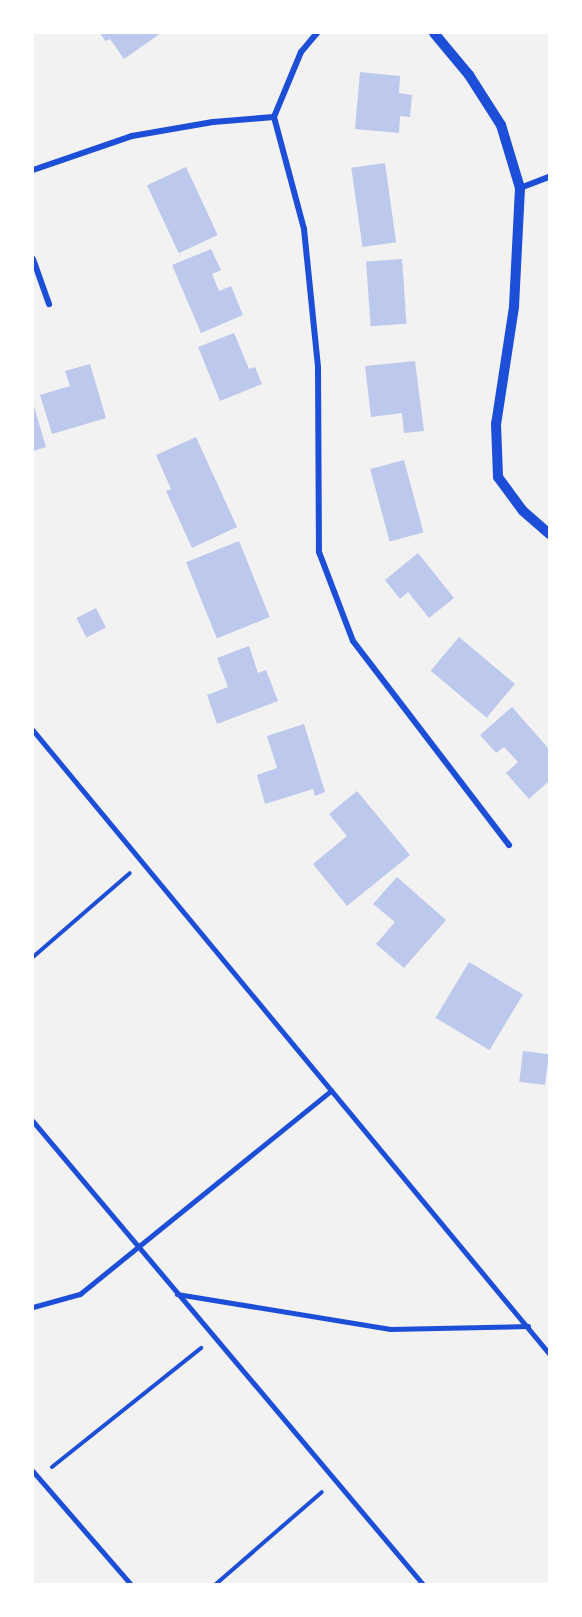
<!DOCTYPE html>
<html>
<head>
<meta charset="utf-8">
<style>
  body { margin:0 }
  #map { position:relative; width:582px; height:1617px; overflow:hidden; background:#f2f2f2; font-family:"Varela Round",sans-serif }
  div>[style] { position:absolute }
  .building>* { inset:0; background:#bdc9ec; transform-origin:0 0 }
  .path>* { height:4px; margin:-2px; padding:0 2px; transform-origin:2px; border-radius:2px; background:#1d4ed8 }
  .service>* { height:4.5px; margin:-2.25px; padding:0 2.25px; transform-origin:2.25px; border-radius:2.25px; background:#1d4ed8 }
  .minor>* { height:6px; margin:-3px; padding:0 3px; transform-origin:3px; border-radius:3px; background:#1d4ed8 }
  .tertiary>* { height:10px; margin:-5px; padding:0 5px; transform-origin:5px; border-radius:5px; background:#1d4ed8 }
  span { translate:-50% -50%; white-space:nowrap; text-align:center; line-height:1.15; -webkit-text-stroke:6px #fff; paint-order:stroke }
  .frame { position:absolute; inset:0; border:34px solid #fff; pointer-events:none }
</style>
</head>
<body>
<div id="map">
  <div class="building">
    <i style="clip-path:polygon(100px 33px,161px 33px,124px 59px,110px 39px,105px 41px)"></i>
    <i style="clip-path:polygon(360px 72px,400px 76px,399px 93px,412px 95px,410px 117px,400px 116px,399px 133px,355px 129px)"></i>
    <i style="left:385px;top:163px;width:80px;height:34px;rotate:82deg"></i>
    <i style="left:186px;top:167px;width:75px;height:43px;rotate:65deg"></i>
    <i style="clip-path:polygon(211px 249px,221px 270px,212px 274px,219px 291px,231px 286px,243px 315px,201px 333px,172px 265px)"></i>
    <i style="left:402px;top:259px;width:65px;height:36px;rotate:86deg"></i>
    <i style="clip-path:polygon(234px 333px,249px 369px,255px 367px,262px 384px,220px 401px,198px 347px)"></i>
    <i style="clip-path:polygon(415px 361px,424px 431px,404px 433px,402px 413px,371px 417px,365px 366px)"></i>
    <i style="clip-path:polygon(90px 364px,106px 418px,52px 434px,40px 395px,70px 386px,65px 371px)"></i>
    <i style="clip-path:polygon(33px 403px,46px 447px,33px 451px)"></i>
    <i style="clip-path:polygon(196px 437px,237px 527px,192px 548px,166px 491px,171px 489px,156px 455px)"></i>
    <i style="left:404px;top:460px;width:75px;height:35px;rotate:75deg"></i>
    <i style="left:239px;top:541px;width:82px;height:57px;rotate:68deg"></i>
    <i style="clip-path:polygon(418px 553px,454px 598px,429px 618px,408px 592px,400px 599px,385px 580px)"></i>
    <i style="left:96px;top:608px;width:22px;height:22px;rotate:63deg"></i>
    <i style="left:459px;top:637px;width:73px;height:44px;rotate:40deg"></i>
    <i style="clip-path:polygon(249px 646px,258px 673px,266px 670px,278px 701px,217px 724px,207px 695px,228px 687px,217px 658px)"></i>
    <i style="clip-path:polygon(512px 707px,549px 749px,549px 781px,529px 799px,506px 773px,518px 762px,504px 747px,496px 753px,480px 735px)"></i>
    <i style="clip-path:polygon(304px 724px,325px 792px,315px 796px,313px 789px,265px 804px,257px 775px,277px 768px,267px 736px)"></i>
    <i style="clip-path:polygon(357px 791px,410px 855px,347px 906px,313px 864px,347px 836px,329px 814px)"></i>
    <i style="clip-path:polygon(397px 877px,446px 920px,404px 968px,376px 944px,395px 922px,373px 904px)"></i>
    <i style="left:469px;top:962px;width:63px;height:65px;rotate:31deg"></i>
    <i style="left:523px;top:1051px;width:26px;height:31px;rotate:7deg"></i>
  </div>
  <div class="path">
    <i style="left:33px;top:957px;width:128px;rotate:-40.9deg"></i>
    <i style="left:52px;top:1467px;width:191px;rotate:-38.6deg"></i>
    <i style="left:216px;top:1584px;width:140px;rotate:-41deg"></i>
  </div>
  <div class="service">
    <i style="left:33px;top:730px;width:809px;rotate:50.37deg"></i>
    <i style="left:33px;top:1121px;width:605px;rotate:49.89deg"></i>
    <i style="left:177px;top:1294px;width:216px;rotate:9.3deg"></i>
    <i style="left:390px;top:1329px;width:138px;rotate:-1.2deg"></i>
    <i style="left:33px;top:1307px;width:49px;rotate:-15.5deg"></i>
    <i style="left:80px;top:1294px;width:323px;rotate:-39deg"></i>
    <i style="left:33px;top:1471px;width:150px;rotate:49.1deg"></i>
  </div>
  <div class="minor">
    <i style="left:317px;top:33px;width:25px;rotate:130deg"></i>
    <i style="left:301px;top:52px;width:70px;rotate:112.6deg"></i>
    <i style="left:274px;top:117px;width:116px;rotate:75deg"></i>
    <i style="left:304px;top:229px;width:139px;rotate:84.2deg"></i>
    <i style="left:318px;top:367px;width:185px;rotate:89.7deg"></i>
    <i style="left:319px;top:552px;width:95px;rotate:69.1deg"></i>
    <i style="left:353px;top:641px;width:257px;rotate:52.6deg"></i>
    <i style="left:33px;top:170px;width:105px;rotate:-19deg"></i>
    <i style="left:132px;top:136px;width:82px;rotate:-9.8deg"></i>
    <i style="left:213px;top:122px;width:61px;rotate:-4.7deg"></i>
    <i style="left:520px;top:188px;width:31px;rotate:-21deg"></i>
    <i style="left:33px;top:259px;width:48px;rotate:70.4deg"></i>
  </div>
  <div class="tertiary">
    <i style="left:434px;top:33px;width:55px;rotate:50.2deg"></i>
    <i style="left:469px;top:75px;width:59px;rotate:57.4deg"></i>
    <i style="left:501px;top:125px;width:66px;rotate:73.2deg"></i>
    <i style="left:520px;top:188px;width:119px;rotate:92.9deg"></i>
    <i style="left:514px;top:307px;width:118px;rotate:98.7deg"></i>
    <i style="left:496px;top:424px;width:53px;rotate:87.8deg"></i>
    <i style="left:498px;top:477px;width:42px;rotate:53.7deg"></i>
    <i style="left:523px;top:511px;width:35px;rotate:41deg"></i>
  </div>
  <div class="frame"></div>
</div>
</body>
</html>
